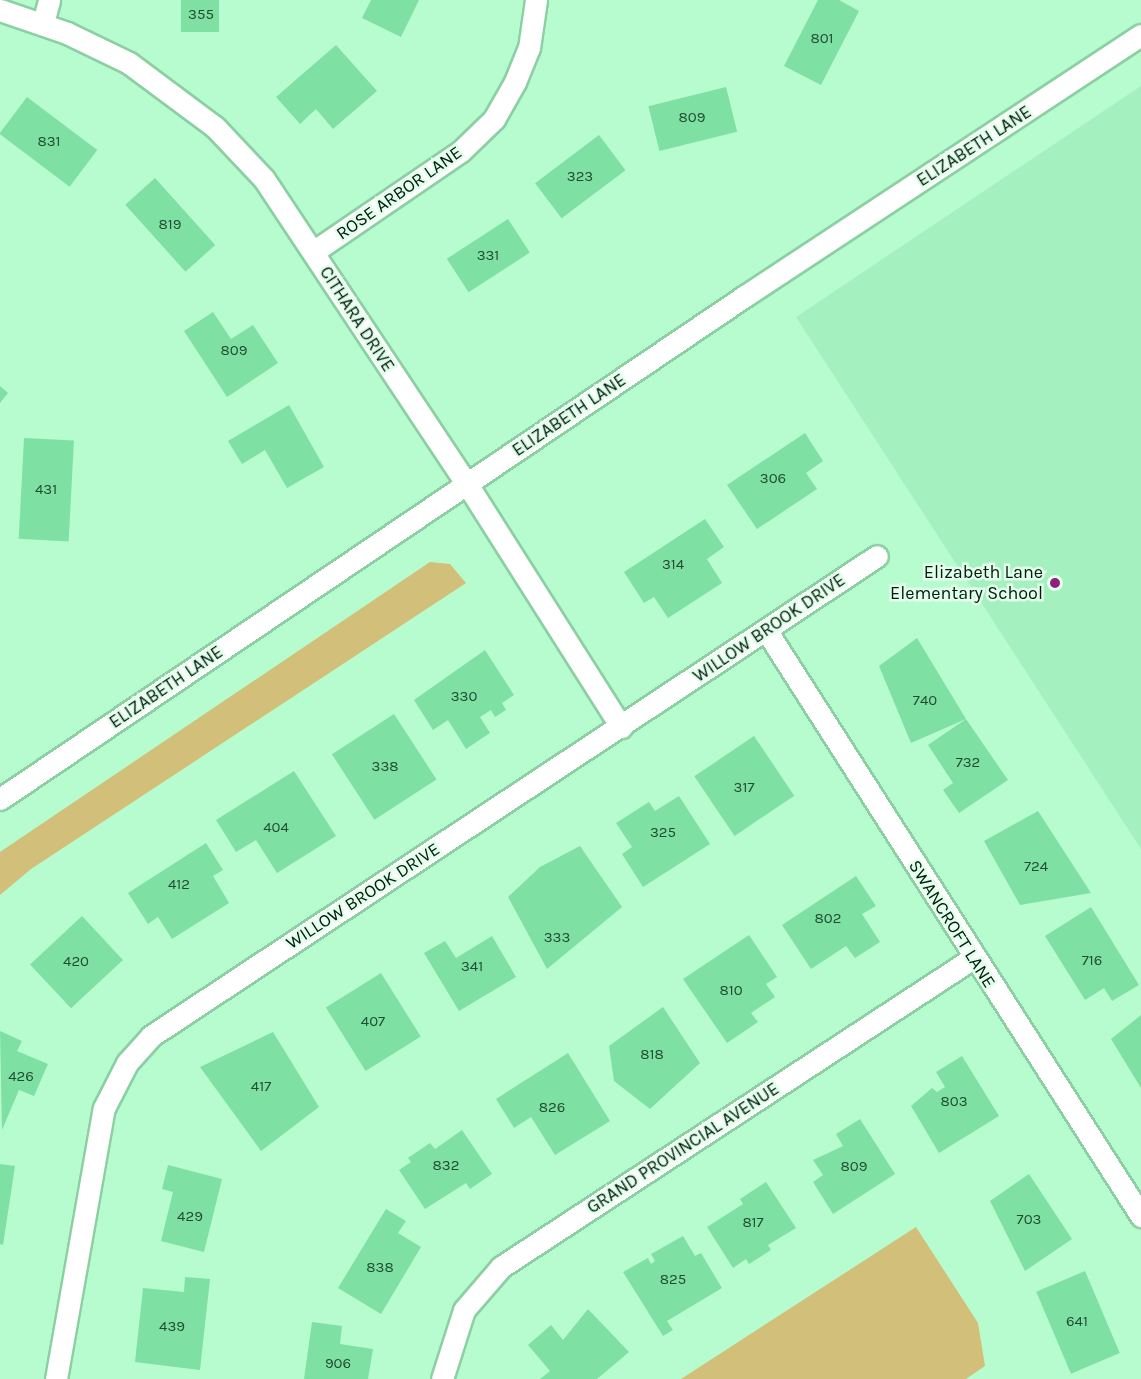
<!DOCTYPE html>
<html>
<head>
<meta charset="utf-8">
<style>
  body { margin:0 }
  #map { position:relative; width:1141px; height:1379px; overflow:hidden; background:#b7fcce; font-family:Karla,sans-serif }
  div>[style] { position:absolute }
  .built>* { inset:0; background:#a4f0be }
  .green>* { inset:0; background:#d2bf79 }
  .building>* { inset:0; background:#7fe0a3; transform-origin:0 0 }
  .roads { filter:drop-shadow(2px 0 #8ccfa3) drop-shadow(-2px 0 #8ccfa3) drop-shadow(0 2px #8ccfa3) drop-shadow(0 -2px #8ccfa3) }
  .street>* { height:21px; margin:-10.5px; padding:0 10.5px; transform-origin:10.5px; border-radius:10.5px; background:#fff }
  .dots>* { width:16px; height:16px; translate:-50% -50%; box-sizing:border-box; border:3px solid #e4feec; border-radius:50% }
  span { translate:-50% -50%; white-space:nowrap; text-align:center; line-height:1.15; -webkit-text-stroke:5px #e4feec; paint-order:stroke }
  .number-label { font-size:15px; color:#204c32 }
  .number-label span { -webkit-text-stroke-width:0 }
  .street-label { font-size:18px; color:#011b0c }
  .poi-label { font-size:18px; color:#011b0c }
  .right { translate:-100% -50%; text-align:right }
</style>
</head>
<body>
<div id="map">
  <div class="built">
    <i style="clip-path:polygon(1141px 86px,1141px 849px,796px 317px)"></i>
  </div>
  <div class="green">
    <i style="clip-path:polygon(430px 562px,450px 564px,466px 583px,31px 869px,0 895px,0 852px)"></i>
    <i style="clip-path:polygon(916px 1227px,978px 1323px,985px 1366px,966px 1379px,681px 1379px)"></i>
  </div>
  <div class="building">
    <i style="left:181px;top:0;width:38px;height:32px"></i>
    <i style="clip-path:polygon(371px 0,419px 0,401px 37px,362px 18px)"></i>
    <i style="clip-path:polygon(818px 0,839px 0,859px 11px,821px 85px,784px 66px)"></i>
    <i style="clip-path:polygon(336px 45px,377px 91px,333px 129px,316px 109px,300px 124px,276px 97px)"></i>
    <i style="left:726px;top:87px;width:46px;height:80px;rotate:76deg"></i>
    <i style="left:27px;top:97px;width:88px;height:46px;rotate:37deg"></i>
    <i style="left:599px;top:135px;width:44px;height:80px;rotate:53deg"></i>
    <i style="left:155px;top:178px;width:90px;height:40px;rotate:48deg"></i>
    <i style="left:508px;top:219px;width:40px;height:73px;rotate:57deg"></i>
    <i style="clip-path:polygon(213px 312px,231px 339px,253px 325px,278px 363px,227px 397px,184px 331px)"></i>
    <i style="clip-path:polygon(0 386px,8px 393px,0 403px)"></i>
    <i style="clip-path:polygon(289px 405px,324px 467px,287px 488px,265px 450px,242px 464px,228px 441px)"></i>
    <i style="clip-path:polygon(805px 433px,823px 461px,806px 473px,817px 489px,757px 529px,727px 485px)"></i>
    <i style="left:24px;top:438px;width:50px;height:101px;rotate:3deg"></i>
    <i style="clip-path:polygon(705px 519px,724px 547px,707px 559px,722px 583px,668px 618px,654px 597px,644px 603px,624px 572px)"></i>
    <i style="clip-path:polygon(917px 638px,966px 719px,911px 743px,879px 666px)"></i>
    <i style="clip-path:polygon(485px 650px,514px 695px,502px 703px,506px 710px,495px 717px,491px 710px,480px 717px,490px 733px,466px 749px,448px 720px,433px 730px,414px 700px)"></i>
    <i style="left:394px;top:714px;width:78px;height:74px;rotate:57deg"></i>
    <i style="clip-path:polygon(966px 719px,1008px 780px,959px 813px,943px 790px,953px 783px,928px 745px)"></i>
    <i style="left:754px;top:736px;width:72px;height:72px;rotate:56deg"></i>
    <i style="clip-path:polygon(294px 771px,336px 836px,277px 873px,256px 840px,236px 852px,216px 820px)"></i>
    <i style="clip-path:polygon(679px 796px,710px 844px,643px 887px,622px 854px,632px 847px,616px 823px,649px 802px,655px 811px)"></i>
    <i style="clip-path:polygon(1038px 811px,1091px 893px,1020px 905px,984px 841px)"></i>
    <i style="clip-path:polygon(206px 843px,223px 870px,213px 876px,229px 903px,172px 939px,158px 917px,148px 924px,128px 893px)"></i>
    <i style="clip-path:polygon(580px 846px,622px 907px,547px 969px,508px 897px,540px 867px)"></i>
    <i style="clip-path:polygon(856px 876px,876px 906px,862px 914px,880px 942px,855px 958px,846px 946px,811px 969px,782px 925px)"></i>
    <i style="clip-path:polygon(1091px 907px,1139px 985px,1112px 1001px,1104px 988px,1085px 1000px,1045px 936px)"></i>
    <i style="left:82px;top:916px;width:60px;height:71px;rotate:47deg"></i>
    <i style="clip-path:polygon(749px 935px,777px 977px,766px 984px,775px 997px,751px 1013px,758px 1022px,727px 1043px,683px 979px)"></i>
    <i style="clip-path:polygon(492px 936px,516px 977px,459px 1011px,424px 953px,445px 941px,456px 958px)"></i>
    <i style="left:381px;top:973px;width:75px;height:65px;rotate:58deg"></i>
    <i style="clip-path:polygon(663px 1007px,700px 1063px,650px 1109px,614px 1081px,609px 1046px)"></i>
    <i style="clip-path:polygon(1141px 1015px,1141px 1088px,1111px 1039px)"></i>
    <i style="clip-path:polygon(0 1031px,22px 1041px,17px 1051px,48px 1064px,34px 1096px,19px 1090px,2px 1130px)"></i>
    <i style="clip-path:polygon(273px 1032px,319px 1107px,261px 1151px,200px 1067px)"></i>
    <i style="clip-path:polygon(568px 1053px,610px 1121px,555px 1155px,531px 1117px,514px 1128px,496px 1099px)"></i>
    <i style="clip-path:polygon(962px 1056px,999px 1116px,939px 1153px,911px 1106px,932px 1088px,937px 1092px,945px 1087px,936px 1072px)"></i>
    <i style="clip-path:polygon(860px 1119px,895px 1174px,833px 1214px,813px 1182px,823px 1175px,813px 1160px,843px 1146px,836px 1134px)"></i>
    <i style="clip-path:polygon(462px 1130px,492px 1174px,470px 1189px,466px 1183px,425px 1209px,399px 1170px,411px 1162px,408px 1158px,430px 1143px,435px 1149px)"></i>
    <i style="clip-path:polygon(0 1164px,15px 1166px,3px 1245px,0 1244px)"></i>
    <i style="clip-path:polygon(168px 1165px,222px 1179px,204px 1252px,161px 1241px,173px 1192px,162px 1189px)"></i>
    <i style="clip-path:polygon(1029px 1174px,1072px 1239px,1025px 1271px,990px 1201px)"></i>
    <i style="clip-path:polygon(766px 1182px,796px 1228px,768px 1245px,771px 1250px,749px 1264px,746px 1259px,733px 1268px,707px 1227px,743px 1204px,740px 1199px)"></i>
    <i style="clip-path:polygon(386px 1209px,406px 1221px,398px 1233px,421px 1247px,381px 1314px,338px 1288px)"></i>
    <i style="clip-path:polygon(683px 1236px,695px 1256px,701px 1253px,722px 1288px,667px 1321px,673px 1330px,663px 1336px,623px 1272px,648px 1258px,651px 1264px,655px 1261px,651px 1254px)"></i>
    <i style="left:1085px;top:1271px;width:89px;height:53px;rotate:67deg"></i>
    <i style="clip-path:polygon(185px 1277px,210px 1279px,200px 1370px,135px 1362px,143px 1288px,184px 1292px)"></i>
    <i style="clip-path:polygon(588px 1309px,629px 1352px,597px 1379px,540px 1379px,550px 1371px,528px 1345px,551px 1325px,563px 1340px)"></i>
    <i style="clip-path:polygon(312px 1322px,342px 1326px,340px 1344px,373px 1349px,368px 1379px,304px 1379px)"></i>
  </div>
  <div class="roads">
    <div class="street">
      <i style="left:0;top:10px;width:71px;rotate:18.9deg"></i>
      <i style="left:67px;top:33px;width:69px;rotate:25.8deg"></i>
      <i style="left:129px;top:63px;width:107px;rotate:36.7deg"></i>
      <i style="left:215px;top:127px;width:71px;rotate:46.7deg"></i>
      <i style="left:264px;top:179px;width:366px;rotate:56.4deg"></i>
      <i style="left:467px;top:484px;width:288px;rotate:57.6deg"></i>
      <i style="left:43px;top:23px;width:24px;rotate:-75deg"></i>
      <i style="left:313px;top:252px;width:179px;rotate:-34.3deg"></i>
      <i style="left:461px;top:151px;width:46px;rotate:-44.1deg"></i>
      <i style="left:494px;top:119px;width:43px;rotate:-60.4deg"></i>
      <i style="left:515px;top:82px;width:37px;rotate:-68deg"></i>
      <i style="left:529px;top:48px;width:49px;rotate:-81.7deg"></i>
      <i style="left:766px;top:630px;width:696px;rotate:57.38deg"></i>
      <i style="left:0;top:799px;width:899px;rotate:-34.03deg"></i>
      <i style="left:745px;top:296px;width:474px;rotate:-33.4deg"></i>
      <i style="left:56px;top:1379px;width:275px;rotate:-80deg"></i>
      <i style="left:104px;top:1108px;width:51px;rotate:-62.9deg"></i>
      <i style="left:127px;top:1063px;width:36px;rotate:-48deg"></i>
      <i style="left:151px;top:1036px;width:870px;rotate:-33.47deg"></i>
      <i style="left:442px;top:1379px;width:72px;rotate:-72.3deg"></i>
      <i style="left:464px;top:1310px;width:57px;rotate:-49.3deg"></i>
      <i style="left:501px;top:1267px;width:564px;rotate:-33.21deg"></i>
    </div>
  </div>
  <div class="dots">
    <i style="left:1055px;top:583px;background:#8f1e7f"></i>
  </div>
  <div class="number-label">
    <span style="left:201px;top:15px">355</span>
    <span style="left:822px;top:39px">801</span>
    <span style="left:692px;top:118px">809</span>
    <span style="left:49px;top:142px">831</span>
    <span style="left:580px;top:177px">323</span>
    <span style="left:170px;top:225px">819</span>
    <span style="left:488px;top:256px">331</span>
    <span style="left:234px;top:351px">809</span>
    <span style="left:773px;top:479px">306</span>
    <span style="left:46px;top:490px">431</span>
    <span style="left:673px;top:565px">314</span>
    <span style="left:464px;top:697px">330</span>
    <span style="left:925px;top:701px">740</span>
    <span style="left:968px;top:763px">732</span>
    <span style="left:385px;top:767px">338</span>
    <span style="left:744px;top:788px">317</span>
    <span style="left:276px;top:828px">404</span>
    <span style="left:663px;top:833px">325</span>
    <span style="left:1036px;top:867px">724</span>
    <span style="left:179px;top:885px">412</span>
    <span style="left:828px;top:919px">802</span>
    <span style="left:557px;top:938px">333</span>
    <span style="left:1092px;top:961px">716</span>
    <span style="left:76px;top:962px">420</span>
    <span style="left:472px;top:967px">341</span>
    <span style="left:731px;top:991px">810</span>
    <span style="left:373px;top:1022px">407</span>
    <span style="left:652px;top:1055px">818</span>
    <span style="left:21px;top:1077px">426</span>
    <span style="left:261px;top:1087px">417</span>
    <span style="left:954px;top:1102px">803</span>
    <span style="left:552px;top:1108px">826</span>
    <span style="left:446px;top:1166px">832</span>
    <span style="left:854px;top:1167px">809</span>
    <span style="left:190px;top:1217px">429</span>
    <span style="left:1029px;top:1220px">703</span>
    <span style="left:753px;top:1223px">817</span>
    <span style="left:380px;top:1268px">838</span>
    <span style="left:673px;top:1280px">825</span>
    <span style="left:1077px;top:1322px">641</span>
    <span style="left:172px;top:1327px">439</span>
    <span style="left:338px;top:1364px">906</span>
  </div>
  <div class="street-label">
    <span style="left:974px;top:146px;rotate:-33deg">ELIZABETH LANE</span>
    <span style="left:399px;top:193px;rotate:-35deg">ROSE ARBOR LANE</span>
    <span style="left:357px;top:319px;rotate:57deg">CITHARA DRIVE</span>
    <span style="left:569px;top:415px;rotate:-34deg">ELIZABETH LANE</span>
    <span style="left:769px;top:628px;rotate:-34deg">WILLOW BROOK DRIVE</span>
    <span style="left:166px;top:687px;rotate:-34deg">ELIZABETH LANE</span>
    <span style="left:363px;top:896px;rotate:-33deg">WILLOW BROOK DRIVE</span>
    <span style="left:952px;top:924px;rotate:58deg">SWANCROFT LANE</span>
    <span style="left:683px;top:1148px;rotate:-33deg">GRAND PROVINCIAL AVENUE</span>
  </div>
  <div class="poi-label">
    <span class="right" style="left:1043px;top:583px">Elizabeth Lane<br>Elementary School</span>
  </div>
</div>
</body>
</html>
